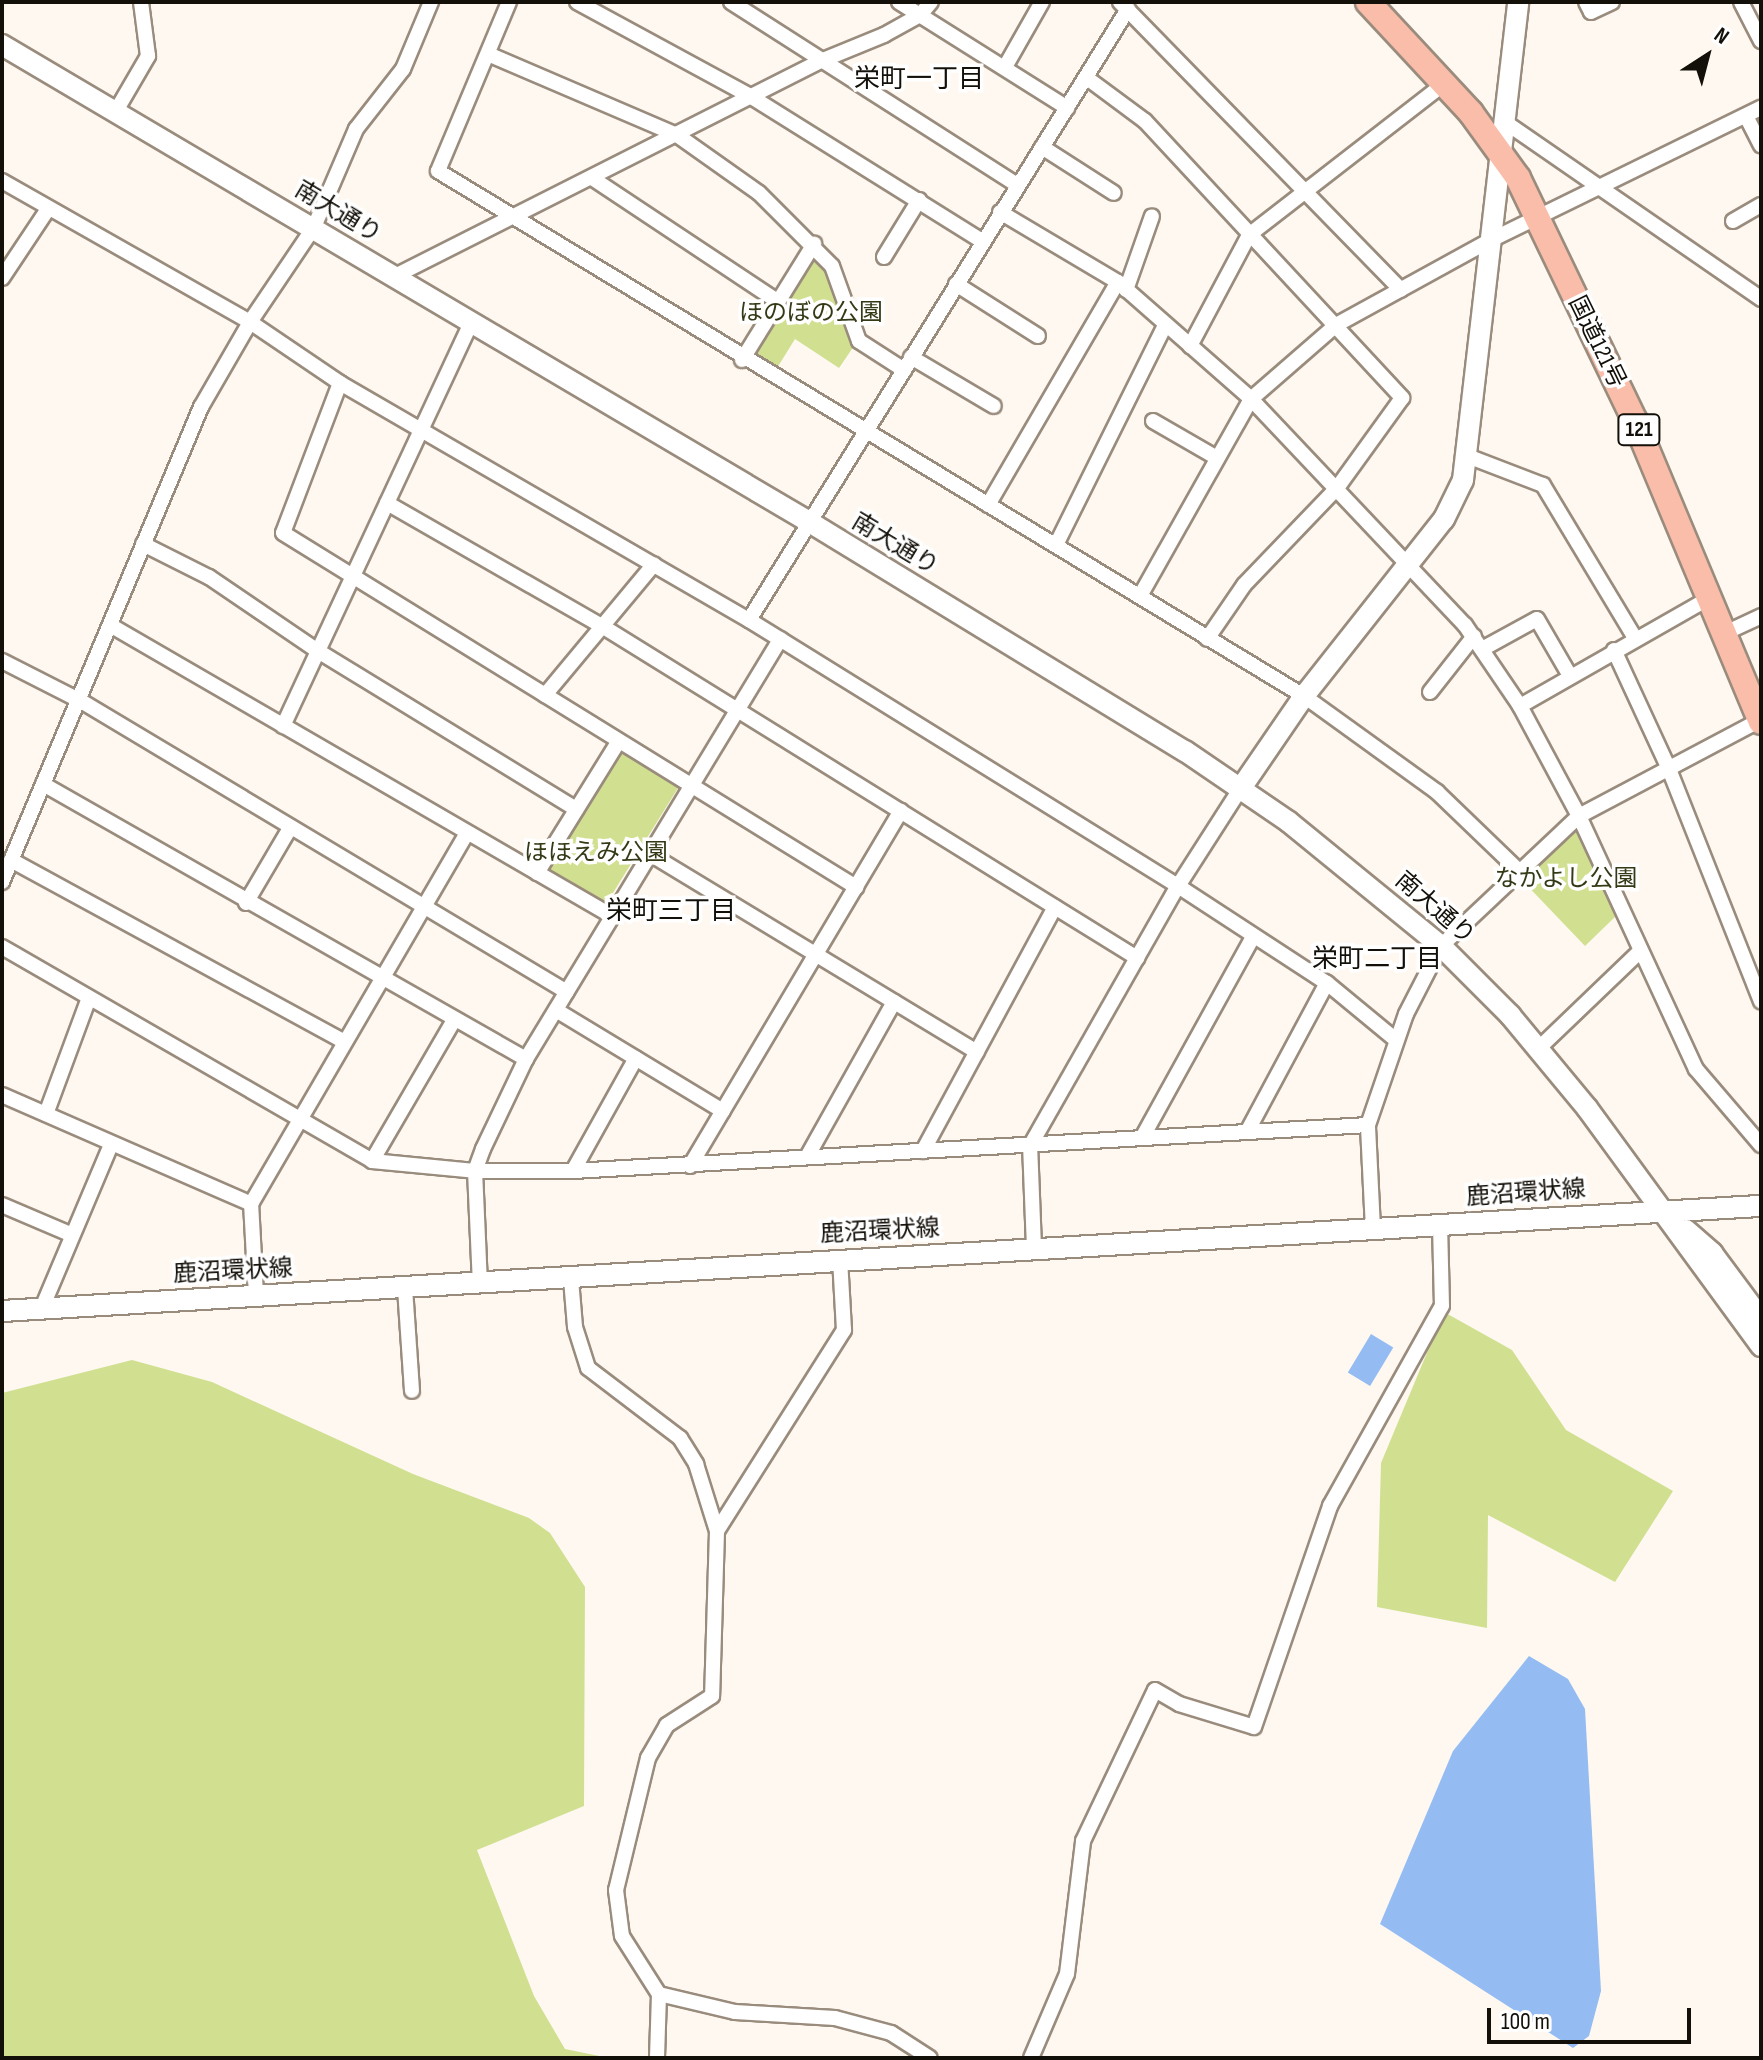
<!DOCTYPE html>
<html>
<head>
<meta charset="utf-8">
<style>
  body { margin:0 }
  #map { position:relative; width:1763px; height:2060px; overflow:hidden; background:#fef8f1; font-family:"Sofia Sans Condensed","Noto Sans JP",sans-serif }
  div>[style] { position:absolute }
  .green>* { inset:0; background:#d1e090 }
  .water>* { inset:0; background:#94bcf2; transform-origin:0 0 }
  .roads { filter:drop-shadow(2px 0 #9a8c7d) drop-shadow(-2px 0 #9a8c7d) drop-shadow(0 2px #9a8c7d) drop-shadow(0 -2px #9a8c7d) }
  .street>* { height:14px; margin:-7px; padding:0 7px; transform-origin:7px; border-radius:7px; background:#fff }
  .secondary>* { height:20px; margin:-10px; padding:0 10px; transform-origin:10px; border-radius:10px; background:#fff }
  .highway>* { height:24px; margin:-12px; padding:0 12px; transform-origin:12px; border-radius:12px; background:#f9bdaa }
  span { translate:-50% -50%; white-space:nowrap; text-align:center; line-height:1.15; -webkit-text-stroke:7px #fff; paint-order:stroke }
  .shield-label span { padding:2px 6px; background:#fff; border:2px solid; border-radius:6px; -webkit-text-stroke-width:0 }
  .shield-label { font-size:22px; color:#130f09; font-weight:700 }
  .street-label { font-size:24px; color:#130f09 }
  .park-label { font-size:24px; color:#343a16 }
  .neighbourhood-label { font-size:26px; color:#130f09 }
  .frame { position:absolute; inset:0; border:4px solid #130f09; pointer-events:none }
  .north { position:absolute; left:1667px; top:16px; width:80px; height:80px; -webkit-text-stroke:6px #fff; paint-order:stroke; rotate:36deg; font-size:22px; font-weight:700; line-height:32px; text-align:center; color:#130f09 }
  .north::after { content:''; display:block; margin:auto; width:28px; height:36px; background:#130f09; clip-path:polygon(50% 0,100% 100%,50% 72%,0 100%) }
  .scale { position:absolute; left:1487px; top:2008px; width:204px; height:36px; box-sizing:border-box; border:4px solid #130f09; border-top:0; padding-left:10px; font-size:24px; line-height:28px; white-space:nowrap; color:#130f09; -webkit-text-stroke:6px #fff; paint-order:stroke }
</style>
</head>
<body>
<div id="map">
  <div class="green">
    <i style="clip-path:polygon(813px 256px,823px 257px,854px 346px,839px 368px,795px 339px,777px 368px,758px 356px,755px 348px)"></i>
    <i style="clip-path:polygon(628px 750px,674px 778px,678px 788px,608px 901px,600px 903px,551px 874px,547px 863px,619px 751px)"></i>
    <i style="clip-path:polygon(1569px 831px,1582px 833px,1617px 915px,1585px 946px,1520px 878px)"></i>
    <i style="clip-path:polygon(1444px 1312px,1512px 1350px,1566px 1430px,1673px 1491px,1615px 1582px,1488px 1515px,1487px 1628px,1377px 1607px,1381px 1463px)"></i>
    <i style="clip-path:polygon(132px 1360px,212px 1382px,413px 1474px,529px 1518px,550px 1533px,585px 1587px,584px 1806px,477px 1850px,534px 1996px,565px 2049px,609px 2058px,2px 2058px,2px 1393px)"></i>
  </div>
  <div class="water">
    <i style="left:1371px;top:1334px;width:26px;height:45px;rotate:31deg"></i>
    <i style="clip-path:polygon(1529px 1656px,1568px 1679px,1585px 1709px,1601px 1991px,1589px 2036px,1573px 2048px,1380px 1924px,1453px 1751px)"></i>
  </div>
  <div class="roads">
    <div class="street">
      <i style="left:509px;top:2px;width:183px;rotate:112.8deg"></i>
      <i style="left:438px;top:171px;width:1013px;rotate:31.23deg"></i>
      <i style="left:1304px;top:696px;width:164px;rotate:35.8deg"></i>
      <i style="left:1437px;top:792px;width:112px;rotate:43.9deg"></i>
      <i style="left:577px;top:2px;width:197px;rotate:28.5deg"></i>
      <i style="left:750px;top:96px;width:274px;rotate:32deg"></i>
      <i style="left:731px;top:2px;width:340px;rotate:32.6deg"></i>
      <i style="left:899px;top:2px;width:199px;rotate:32.2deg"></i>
      <i style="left:1120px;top:2px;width:402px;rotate:45.7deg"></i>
      <i style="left:1586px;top:2px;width:11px;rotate:63deg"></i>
      <i style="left:1591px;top:12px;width:23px;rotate:-25deg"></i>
      <i style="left:1741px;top:2px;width:44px;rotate:62.9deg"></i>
      <i style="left:488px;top:54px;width:206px;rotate:23.2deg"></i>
      <i style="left:677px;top:135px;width:100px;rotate:35.3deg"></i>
      <i style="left:759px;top:193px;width:103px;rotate:45deg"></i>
      <i style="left:832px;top:266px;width:80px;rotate:70.2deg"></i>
      <i style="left:859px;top:341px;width:54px;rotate:32.8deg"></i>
      <i style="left:1005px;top:67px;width:75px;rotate:-60.4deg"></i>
      <i style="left:1087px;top:78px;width:72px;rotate:36.6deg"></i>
      <i style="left:1145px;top:121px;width:378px;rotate:47.1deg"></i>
      <i style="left:1402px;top:398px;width:111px;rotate:125.8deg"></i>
      <i style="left:1337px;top:488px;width:134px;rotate:133.8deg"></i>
      <i style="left:1244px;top:585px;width:65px;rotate:124.4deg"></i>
      <i style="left:116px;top:111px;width:64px;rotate:-59.8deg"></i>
      <i style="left:148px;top:56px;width:54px;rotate:-97.4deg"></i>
      <i style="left:1746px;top:116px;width:33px;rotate:63deg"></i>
      <i style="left:1502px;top:120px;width:315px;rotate:34.6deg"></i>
      <i style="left:1042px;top:147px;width:85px;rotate:32.6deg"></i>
      <i style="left:592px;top:178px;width:222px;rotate:33.6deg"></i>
      <i style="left:2px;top:181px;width:285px;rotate:29.6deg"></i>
      <i style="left:250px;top:322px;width:109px;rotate:34.1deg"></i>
      <i style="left:340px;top:383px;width:473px;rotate:30.1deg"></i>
      <i style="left:749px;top:620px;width:505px;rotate:31.8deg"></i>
      <i style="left:1178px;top:886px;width:178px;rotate:33.1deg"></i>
      <i style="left:1327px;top:983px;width:89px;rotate:39.6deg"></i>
      <i style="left:1000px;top:212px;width:137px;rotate:30.7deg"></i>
      <i style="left:1118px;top:282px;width:177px;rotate:41.3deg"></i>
      <i style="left:1251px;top:399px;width:311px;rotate:46.6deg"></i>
      <i style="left:1465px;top:625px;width:98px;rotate:55.8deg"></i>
      <i style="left:1520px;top:706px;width:125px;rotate:61.8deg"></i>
      <i style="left:1579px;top:816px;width:279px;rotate:65.2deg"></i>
      <i style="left:1696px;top:1069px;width:100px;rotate:49.5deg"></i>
      <i style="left:1733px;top:221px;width:32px;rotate:-30deg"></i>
      <i style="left:884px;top:257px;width:67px;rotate:-58.4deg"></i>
      <i style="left:395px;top:276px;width:479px;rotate:-26.8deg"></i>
      <i style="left:823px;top:60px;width:66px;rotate:-22.3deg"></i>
      <i style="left:884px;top:35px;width:41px;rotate:-29.1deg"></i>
      <i style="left:920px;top:15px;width:17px;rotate:-50deg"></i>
      <i style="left:2px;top:278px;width:83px;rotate:-56.3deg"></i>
      <i style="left:956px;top:284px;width:97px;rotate:32.4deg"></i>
      <i style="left:1126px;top:290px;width:78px;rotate:-70.6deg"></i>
      <i style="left:1190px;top:346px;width:126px;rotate:-62deg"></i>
      <i style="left:1249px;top:235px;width:248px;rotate:-37.8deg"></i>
      <i style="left:911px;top:357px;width:96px;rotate:30.6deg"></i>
      <i style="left:742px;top:360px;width:137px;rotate:-58.2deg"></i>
      <i style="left:340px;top:383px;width:160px;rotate:110.8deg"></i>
      <i style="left:283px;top:533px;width:674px;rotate:31.71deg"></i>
      <i style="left:1153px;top:421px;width:74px;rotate:30deg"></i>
      <i style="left:1470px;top:457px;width:78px;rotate:21deg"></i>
      <i style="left:1543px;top:485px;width:179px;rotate:59deg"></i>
      <i style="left:387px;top:503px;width:248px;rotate:29.8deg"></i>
      <i style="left:602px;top:626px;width:630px;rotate:31.82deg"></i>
      <i style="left:988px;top:505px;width:258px;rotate:-59.8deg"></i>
      <i style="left:143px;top:544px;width:74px;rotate:26.6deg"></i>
      <i style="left:209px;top:577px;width:132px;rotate:34.2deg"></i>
      <i style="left:318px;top:651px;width:303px;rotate:31.5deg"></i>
      <i style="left:1056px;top:545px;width:246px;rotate:-63.6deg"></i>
      <i style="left:1140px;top:596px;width:226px;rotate:-60.6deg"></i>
      <i style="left:1251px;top:399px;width:113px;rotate:-41deg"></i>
      <i style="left:1336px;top:325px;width:175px;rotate:-28.8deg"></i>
      <i style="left:1489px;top:241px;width:303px;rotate:-26.1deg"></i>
      <i style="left:749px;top:620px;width:719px;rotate:-58.19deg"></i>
      <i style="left:110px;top:625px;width:580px;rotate:30.1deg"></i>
      <i style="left:1725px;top:633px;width:40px;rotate:-25deg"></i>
      <i style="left:1484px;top:648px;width:60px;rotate:-28.7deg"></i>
      <i style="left:1537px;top:619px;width:66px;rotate:59.9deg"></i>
      <i style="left:1614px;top:650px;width:131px;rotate:65.2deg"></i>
      <i style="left:1669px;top:769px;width:250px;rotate:68.4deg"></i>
      <i style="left:2px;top:661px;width:89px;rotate:26.9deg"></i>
      <i style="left:81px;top:701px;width:566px;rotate:30.91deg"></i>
      <i style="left:1430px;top:692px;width:71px;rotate:-51.8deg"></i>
      <i style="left:545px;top:695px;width:170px;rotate:-50.2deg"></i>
      <i style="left:1520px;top:706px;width:218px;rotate:-29.7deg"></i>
      <i style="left:283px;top:726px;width:446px;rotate:-65deg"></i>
      <i style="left:43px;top:784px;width:556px;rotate:29.66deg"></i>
      <i style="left:650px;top:854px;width:382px;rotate:31.2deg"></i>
      <i style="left:11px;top:860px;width:380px;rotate:28.6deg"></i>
      <i style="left:537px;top:873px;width:155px;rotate:-58.2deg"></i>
      <i style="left:2px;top:882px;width:515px;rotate:-67.27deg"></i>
      <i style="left:201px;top:407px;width:98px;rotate:-60deg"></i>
      <i style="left:250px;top:322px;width:115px;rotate:-56deg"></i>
      <i style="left:314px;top:227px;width:107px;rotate:-66.8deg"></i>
      <i style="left:356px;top:129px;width:76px;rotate:-51.9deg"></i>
      <i style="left:403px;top:69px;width:73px;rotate:-67.3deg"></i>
      <i style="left:246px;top:903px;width:87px;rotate:-59.6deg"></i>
      <i style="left:2px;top:947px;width:427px;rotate:30deg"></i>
      <i style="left:372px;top:1161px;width:103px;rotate:5.5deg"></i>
      <i style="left:475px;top:1171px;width:98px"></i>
      <i style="left:573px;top:1171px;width:796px;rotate:-3.31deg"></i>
      <i style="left:556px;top:1010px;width:195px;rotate:31.2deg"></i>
      <i style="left:1538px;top:1049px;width:140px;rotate:-43.8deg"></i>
      <i style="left:2px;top:1095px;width:272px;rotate:23.6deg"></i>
      <i style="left:46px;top:1114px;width:124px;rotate:-69.7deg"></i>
      <i style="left:1247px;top:1132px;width:169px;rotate:-61.8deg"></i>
      <i style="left:1142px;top:1138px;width:230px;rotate:-61.1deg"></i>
      <i style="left:923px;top:1151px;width:277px;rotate:-61.6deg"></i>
      <i style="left:807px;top:1157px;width:178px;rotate:-60.7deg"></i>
      <i style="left:372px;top:1161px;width:163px;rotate:-59.8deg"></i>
      <i style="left:690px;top:1166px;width:413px;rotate:-59.3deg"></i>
      <i style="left:573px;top:1171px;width:129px;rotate:-60.9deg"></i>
      <i style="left:2px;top:1205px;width:74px;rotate:23.1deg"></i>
      <i style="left:1373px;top:1229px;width:104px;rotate:-92.8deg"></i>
      <i style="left:1368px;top:1125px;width:117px;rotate:-71.1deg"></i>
      <i style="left:1406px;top:1014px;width:76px;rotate:-62.8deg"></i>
      <i style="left:1441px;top:946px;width:190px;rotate:-43.3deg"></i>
      <i style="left:1579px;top:816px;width:205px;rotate:-27.9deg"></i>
      <i style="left:1034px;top:1248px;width:102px;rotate:-92.2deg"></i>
      <i style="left:1030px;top:1146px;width:299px;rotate:-60.4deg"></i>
      <i style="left:1178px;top:886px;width:117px;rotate:-57.3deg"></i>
      <i style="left:571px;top:1279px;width:48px;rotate:85.2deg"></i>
      <i style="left:575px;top:1327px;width:43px;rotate:72.4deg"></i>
      <i style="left:588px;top:1368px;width:116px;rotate:37.3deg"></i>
      <i style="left:680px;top:1438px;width:31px;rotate:58deg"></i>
      <i style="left:696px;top:1464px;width:70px;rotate:72.6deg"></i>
      <i style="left:717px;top:1531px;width:165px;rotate:91.7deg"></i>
      <i style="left:712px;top:1696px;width:54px;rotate:147.2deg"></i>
      <i style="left:667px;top:1725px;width:38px;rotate:120deg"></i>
      <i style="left:648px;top:1758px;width:136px;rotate:103.6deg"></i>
      <i style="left:616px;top:1890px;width:46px;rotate:82.6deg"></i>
      <i style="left:622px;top:1936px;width:69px;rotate:57.5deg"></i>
      <i style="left:659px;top:1994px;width:64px;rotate:91.8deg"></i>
      <i style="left:480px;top:1285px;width:114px;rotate:-92.5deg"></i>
      <i style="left:475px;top:1171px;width:23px;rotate:-70deg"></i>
      <i style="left:483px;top:1149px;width:100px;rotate:-64.5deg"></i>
      <i style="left:526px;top:1059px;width:491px;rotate:-58.8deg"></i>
      <i style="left:405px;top:1288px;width:103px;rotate:86.1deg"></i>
      <i style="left:256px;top:1295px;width:91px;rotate:-93.1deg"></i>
      <i style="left:251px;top:1204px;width:429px;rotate:-59.8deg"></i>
      <i style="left:42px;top:1308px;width:177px;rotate:-67.1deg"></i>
      <i style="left:717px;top:1531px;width:238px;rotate:-57.7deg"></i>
      <i style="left:844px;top:1330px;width:71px;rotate:-93.2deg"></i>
      <i style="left:659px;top:1994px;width:78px;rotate:13.3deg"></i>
      <i style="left:735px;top:2012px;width:100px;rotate:3.4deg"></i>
      <i style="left:835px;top:2018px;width:58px;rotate:15deg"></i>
      <i style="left:891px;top:2033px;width:46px;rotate:32.7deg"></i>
      <i style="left:1031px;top:2058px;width:91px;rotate:-66.8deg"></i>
      <i style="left:1067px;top:1974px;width:134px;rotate:-83.1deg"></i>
      <i style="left:1083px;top:1841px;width:167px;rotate:-64.5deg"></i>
      <i style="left:1155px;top:1690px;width:28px;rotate:30deg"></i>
      <i style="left:1179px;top:1704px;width:78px;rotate:17deg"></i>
      <i style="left:1254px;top:1727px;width:234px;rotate:-71deg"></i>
      <i style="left:1330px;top:1506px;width:229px;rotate:-60.8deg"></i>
      <i style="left:1442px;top:1306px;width:81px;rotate:-91.4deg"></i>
    </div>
    <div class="secondary">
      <i style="left:2px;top:45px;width:940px;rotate:30.58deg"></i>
      <i style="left:811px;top:523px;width:438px;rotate:31.4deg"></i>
      <i style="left:1185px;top:751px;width:126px;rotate:34.3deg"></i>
      <i style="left:1289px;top:822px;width:196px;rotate:39.2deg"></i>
      <i style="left:1441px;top:946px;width:98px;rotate:45deg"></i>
      <i style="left:1510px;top:1015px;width:121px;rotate:50.4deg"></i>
      <i style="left:1587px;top:1108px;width:295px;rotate:53.8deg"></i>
      <i style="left:1241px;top:788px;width:112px;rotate:-55.6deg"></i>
      <i style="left:1304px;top:696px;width:226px;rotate:-51.7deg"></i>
      <i style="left:1444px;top:519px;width:43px;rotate:-64deg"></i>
      <i style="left:1463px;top:480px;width:481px;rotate:-83.4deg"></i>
      <i style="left:1686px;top:1230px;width:35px;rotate:41deg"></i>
      <i style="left:1712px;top:1253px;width:82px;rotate:53.4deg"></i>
      <i style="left:2px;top:1311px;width:1762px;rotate:-3.42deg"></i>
    </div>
    <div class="highway">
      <i style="left:1368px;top:2px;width:151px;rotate:47.1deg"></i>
      <i style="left:1471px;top:113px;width:80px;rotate:54.1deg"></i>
      <i style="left:1518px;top:178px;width:270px;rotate:64.3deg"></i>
      <i style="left:1635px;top:421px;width:326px;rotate:67.3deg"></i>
    </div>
  </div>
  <div class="shield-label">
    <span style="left:1639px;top:430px">121</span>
  </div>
  <div class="street-label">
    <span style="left:338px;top:212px;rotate:31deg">南大通り</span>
    <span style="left:1597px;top:342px;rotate:64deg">国道121号</span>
    <span style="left:895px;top:544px;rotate:31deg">南大通り</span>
    <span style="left:1435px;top:908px;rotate:41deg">南大通り</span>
    <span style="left:1526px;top:1193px;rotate:-4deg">鹿沼環状線</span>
    <span style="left:880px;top:1231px;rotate:-3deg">鹿沼環状線</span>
    <span style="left:233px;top:1271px;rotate:-3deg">鹿沼環状線</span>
  </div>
  <div class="park-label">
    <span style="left:811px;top:313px">ほのぼの公園</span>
    <span style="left:596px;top:853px">ほほえみ公園</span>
    <span style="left:1566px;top:879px">なかよし公園</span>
  </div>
  <div class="neighbourhood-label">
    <span style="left:919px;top:80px">栄町一丁目</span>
    <span style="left:671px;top:912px">栄町三丁目</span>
    <span style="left:1377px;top:960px">栄町二丁目</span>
  </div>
  <div class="frame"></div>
  <div class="north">N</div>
  <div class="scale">100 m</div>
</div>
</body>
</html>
